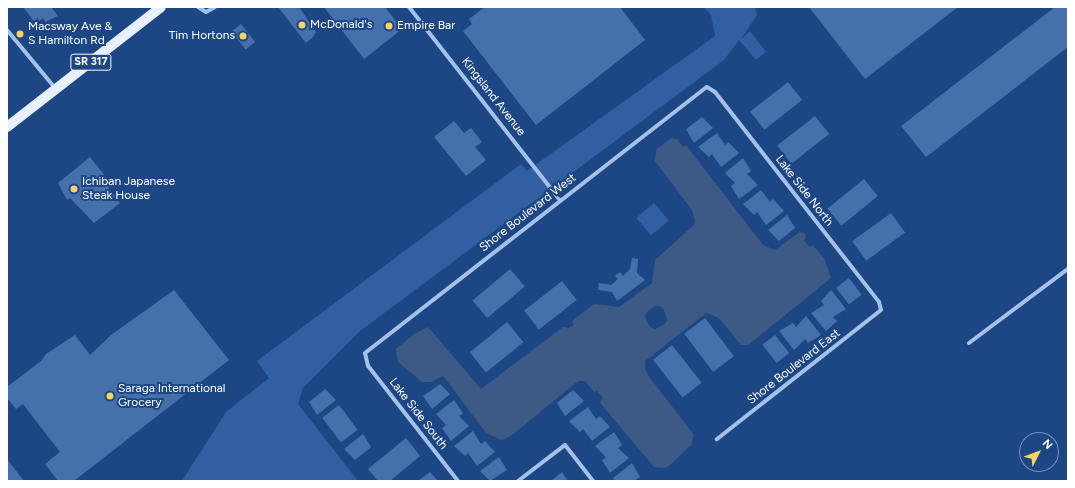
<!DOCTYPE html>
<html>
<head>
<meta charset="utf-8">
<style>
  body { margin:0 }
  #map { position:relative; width:1075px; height:488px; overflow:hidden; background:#1d4684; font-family:Figtree,sans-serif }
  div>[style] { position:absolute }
  .green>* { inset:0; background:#315fa1; transform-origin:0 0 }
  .water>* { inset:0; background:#3d5a87 }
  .building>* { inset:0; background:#4670ac; transform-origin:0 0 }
  .minor>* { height:4px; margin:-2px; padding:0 2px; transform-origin:2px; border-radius:2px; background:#a4c1ea }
  .primary>* { height:10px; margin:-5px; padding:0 5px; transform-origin:5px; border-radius:5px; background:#e8f0fe }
  .dots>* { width:11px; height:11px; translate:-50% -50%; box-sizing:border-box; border:2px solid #1d4684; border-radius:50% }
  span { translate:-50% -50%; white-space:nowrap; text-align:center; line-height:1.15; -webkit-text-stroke:4px #1d4684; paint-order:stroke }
  .shield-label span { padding:1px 3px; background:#1d4684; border:1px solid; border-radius:3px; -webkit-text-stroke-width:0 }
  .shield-label { font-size:11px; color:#fff; font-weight:700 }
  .poi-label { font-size:12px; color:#fff }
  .left { translate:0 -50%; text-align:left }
  .right { translate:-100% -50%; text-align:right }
  .street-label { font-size:12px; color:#fff }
  .frame { position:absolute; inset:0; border:8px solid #fff; pointer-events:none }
  .north { position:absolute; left:1019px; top:432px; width:40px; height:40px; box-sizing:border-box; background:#1d4684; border:1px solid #7790b5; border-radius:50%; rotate:48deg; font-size:11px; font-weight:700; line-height:16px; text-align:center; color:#fff }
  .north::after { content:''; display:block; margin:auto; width:14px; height:18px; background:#f9d463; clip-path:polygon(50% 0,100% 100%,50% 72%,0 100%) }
</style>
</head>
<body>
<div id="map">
  <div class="green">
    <i style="clip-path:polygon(704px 7px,755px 7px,757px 15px,741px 39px,750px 31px,766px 52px,756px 60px,739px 40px,724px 60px,360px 331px,303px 388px,298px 404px,358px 481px,182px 481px,226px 412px,269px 378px,257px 361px,521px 164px,527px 171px,715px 36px,711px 15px)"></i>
    <i style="left:654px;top:203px;width:23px;height:23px;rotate:50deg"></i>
  </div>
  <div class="water">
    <i style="clip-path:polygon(evenodd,671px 138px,677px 139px,683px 147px,686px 145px,689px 149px,763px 245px,775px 250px,800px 232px,805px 233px,806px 237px,804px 240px,809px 247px,813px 245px,824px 258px,831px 278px,748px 345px,741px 345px,719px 318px,706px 313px,645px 361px,645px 369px,650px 378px,694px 435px,691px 445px,669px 466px,665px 468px,654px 467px,606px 410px,600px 402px,603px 398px,597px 391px,594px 392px,585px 381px,578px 381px,511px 436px,502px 440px,486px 433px,444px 377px,442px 376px,432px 382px,422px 382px,398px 362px,396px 349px,414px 334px,428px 327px,481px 389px,563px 327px,568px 328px,573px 326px,574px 324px,572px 321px,594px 304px,619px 307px,652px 283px,655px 260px,694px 225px,695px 221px,692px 210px,655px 161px,656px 150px,671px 138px,655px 306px,660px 306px,664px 310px,667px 320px,665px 324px,655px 329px,650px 327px,645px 317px,647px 312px,655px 306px)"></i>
  </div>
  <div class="building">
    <i style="clip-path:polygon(23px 7px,51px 7px,58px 16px,47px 21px,47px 24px,43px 18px,36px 24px)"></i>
    <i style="clip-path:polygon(278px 7px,299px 7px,316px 32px,313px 37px,306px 43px)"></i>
    <i style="clip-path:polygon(324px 7px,385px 7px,402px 29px,364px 59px)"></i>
    <i style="clip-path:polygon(485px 7px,620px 7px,645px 40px,536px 125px,463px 31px,472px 24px,469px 19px)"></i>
    <i style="clip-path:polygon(809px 7px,958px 7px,865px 79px)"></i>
    <i style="clip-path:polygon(1055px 7px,1068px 7px,1068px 47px,926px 157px,901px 126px)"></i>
    <i style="left:241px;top:24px;width:23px;height:12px;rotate:52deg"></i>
    <i style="left:788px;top:82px;width:23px;height:48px;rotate:52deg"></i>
    <i style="left:815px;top:116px;width:23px;height:48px;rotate:52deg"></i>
    <i style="clip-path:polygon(702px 117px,713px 128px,694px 143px,686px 129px)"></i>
    <i style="clip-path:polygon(454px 121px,464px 133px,471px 128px,482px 142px,475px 147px,486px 160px,466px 176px,434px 137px)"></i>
    <i style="clip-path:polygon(717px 133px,725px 145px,728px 142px,739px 153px,721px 167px,712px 154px,709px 157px,698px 147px)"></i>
    <i style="clip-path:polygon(90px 157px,109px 181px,106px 184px,120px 203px,94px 223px,70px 198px,67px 200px,58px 183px)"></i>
    <i style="clip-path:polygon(743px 158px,751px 171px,747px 174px,758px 185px,739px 199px,731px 186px,735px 183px,725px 173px)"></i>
    <i style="left:864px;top:179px;width:22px;height:47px;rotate:51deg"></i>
    <i style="clip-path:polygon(761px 190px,770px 202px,773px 199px,784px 211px,766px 225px,757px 212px,754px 215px,743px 204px)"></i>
    <i style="left:891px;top:213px;width:24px;height:48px;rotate:54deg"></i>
    <i style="clip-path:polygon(787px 215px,795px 228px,779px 241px,768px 230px)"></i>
    <i style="clip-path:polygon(632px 258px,638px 259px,637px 273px,645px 280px,617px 301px,612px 292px,598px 290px,599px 283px,611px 285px,618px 279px,615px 276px,620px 272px,623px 276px,630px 269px)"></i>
    <i style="left:510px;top:269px;width:23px;height:49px;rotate:50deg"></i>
    <i style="left:849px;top:278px;width:21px;height:16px;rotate:53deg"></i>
    <i style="left:562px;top:281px;width:24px;height:48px;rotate:52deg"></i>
    <i style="clip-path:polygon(174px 290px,229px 360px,74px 481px,58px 481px,45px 464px,60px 452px,23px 404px,16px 409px,7px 398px,7px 387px,41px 361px,46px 354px,75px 335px,90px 355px,111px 335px)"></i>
    <i style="clip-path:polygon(831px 290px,846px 309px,833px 317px,837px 321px,826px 331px,811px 313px,824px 305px,821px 301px)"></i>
    <i style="clip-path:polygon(806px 316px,821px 335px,808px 343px,805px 339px,794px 350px,779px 331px,793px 323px,796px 327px)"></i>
    <i style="left:705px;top:318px;width:48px;height:26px;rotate:53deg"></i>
    <i style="left:507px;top:322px;width:26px;height:48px;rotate:51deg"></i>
    <i style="left:775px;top:335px;width:23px;height:16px;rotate:52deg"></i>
    <i style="left:672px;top:345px;width:48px;height:24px;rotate:52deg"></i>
    <i style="clip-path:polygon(440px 384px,450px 394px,432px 409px,423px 396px)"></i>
    <i style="clip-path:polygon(325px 389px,336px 400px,317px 415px,309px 402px)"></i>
    <i style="clip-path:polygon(573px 390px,584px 401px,565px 416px,557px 403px)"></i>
    <i style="clip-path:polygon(454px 400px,463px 413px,459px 416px,469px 426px,451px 441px,442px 428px,446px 425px,436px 414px)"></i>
    <i style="left:339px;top:405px;width:31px;height:21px;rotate:53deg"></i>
    <i style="clip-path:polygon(588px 407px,596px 419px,600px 416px,610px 427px,592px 441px,583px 429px,580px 432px,569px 421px)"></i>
    <i style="clip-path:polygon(473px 431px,481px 444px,485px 441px,495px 452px,477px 466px,468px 453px,465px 456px,454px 446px)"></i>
    <i style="clip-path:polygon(614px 432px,622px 445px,618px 448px,629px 458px,610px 473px,602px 460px,606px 457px,595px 446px)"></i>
    <i style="clip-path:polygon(363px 434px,371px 447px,355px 460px,344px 449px)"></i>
    <i style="clip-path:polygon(406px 438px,420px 456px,390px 481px,378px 481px,368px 469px)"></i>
    <i style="clip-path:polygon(499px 457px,507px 470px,490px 481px,480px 471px)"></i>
    <i style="clip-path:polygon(7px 459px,24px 481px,7px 481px)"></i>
    <i style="clip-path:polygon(632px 463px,640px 477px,634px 481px,615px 481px,613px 478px)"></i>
    <i style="clip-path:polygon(430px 472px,438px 481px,418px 481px)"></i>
    <i style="clip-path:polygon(562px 472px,568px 481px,551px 481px)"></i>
  </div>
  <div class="minor">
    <i style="left:198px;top:7px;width:9px;rotate:32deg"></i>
    <i style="left:206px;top:12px;width:10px;rotate:-29deg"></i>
    <i style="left:409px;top:7px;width:245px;rotate:52deg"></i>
    <i style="left:7px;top:30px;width:75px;rotate:50.4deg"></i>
    <i style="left:969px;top:343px;width:124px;rotate:-36.8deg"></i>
    <i style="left:458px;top:481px;width:146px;rotate:-128deg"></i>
    <i style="left:368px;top:366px;width:13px;rotate:-103deg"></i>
    <i style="left:365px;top:353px;width:433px;rotate:-37.9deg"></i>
    <i style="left:707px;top:87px;width:9px;rotate:32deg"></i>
    <i style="left:715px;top:92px;width:266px;rotate:52deg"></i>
    <i style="left:879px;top:302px;width:8px;rotate:76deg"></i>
    <i style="left:881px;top:310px;width:209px;rotate:141.8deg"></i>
    <i style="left:518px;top:481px;width:59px;rotate:-37.5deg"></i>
    <i style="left:565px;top:445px;width:46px;rotate:52.1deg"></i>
  </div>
  <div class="primary">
    <i style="left:7px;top:127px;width:195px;rotate:-37.9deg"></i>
  </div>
  <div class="dots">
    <i style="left:302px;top:25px;background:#f9d463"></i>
    <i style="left:389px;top:26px;background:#f9d463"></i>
    <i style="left:20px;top:34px;background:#f9d463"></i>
    <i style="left:243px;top:36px;background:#f9d463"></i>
    <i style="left:74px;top:189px;background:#f9d463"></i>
    <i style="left:110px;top:396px;background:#f9d463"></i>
  </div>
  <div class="shield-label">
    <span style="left:91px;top:62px">SR 317</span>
  </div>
  <div class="poi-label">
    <span class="left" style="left:310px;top:25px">McDonald's</span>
    <span class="left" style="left:397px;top:26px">Empire Bar</span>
    <span class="left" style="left:28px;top:34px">Macsway Ave &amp;<br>S Hamilton Rd</span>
    <span class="right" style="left:235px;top:36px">Tim Hortons</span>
    <span class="left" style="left:82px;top:189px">Ichiban Japanese<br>Steak House</span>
    <span class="left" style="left:118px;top:396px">Saraga International<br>Grocery</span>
  </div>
  <div class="street-label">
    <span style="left:493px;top:97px;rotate:52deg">Kingsland Avenue</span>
    <span style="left:804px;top:191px;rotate:52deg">Lake Side North</span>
    <span style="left:528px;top:213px;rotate:-38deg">Shore Boulevard West</span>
    <span style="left:794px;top:367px;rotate:-38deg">Shore Boulevard East</span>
    <span style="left:418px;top:414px;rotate:52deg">Lake Side South</span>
  </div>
  <div class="frame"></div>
  <div class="north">N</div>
</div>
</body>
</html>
